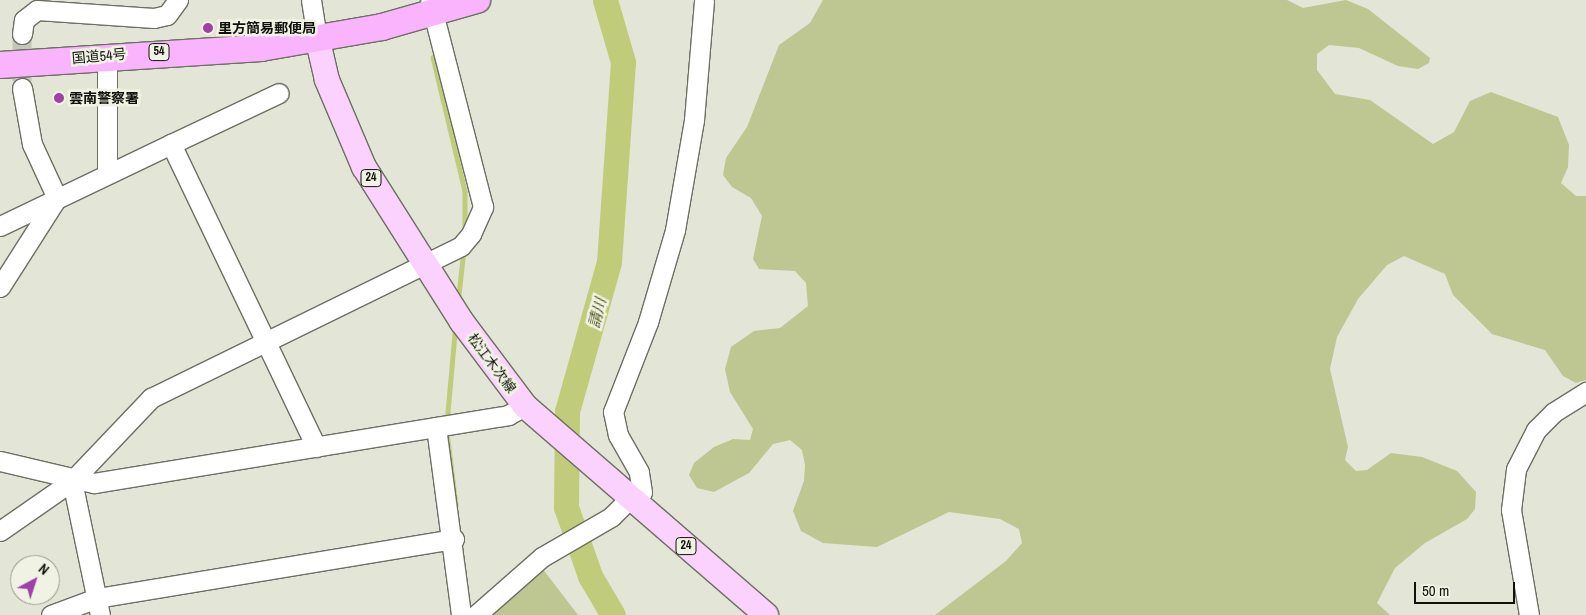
<!DOCTYPE html>
<html>
<head>
<meta charset="utf-8">
<style>
  body { margin:0 }
  #map { position:relative; width:1586px; height:615px; overflow:hidden; background:#e3e5d6; font-family:"Archivo Narrow","Noto Sans JP",sans-serif }
  div>[style] { position:absolute }
  .green>* { inset:0; background:#bec692 }
  .stream>* { height:4.5px; margin:-2.25px; padding:0 2.25px; transform-origin:2.25px; border-radius:2.25px; background:#c1cc7b }
  .river>* { height:25px; margin:-12.5px; padding:0 12.5px; transform-origin:12.5px; border-radius:12.5px; background:#c1cc7b }
  .minor-tunnel>* { height:19px; margin-top:-9.5px; transform-origin:0; background:repeating-linear-gradient(90deg,#c3c5b8 0 19px,transparent 0 28px) }
  .roads { filter:drop-shadow(1px 0 #6c6f62) drop-shadow(-1px 0 #6c6f62) drop-shadow(0 1px #6c6f62) drop-shadow(0 -1px #6c6f62) }
  .minor>* { height:19px; margin:-9.5px; padding:0 9.5px; transform-origin:9.5px; border-radius:9.5px; background:#fff }
  .major>* { height:24px; margin:-12px; padding:0 12px; transform-origin:12px; border-radius:12px; background:#fbd2fe }
  .highway>* { height:26px; margin:-13px; padding:0 13px; transform-origin:13px; border-radius:13px; background:#f9b4fd }
  .dots>* { width:14px; height:14px; translate:-50% -50%; box-sizing:border-box; border:2px solid #f0f2e3; border-radius:50% }
  span { translate:-50% -50%; white-space:nowrap; text-align:center; line-height:1.15; -webkit-text-stroke:5px #f0f2e3; paint-order:stroke }
  .shield-label span { padding:1px 4px; background:#f0f2e3; border:1px solid; border-radius:4px; -webkit-text-stroke-width:0 }
  .shield-label { font-size:12px; color:#10110c; font-weight:700 }
  .poi-label { font-size:14px; color:#10110c; font-weight:700 }
  .left { translate:0 -50%; text-align:left }
  .street-label { font-size:14px; color:#10110c }
  .water-label { font-size:15px; color:#4d5319; font-style:italic }
  .north { position:absolute; left:10px; top:555px; width:50px; height:50px; box-sizing:border-box; background:#f0f2e3; border:1px solid #96988d; border-radius:50%; rotate:40deg; font-size:14px; font-weight:700; line-height:20px; text-align:center; color:#10110c }
  .north::after { content:''; display:block; margin:auto; width:18px; height:22px; background:#a040a8; clip-path:polygon(50% 0,100% 100%,50% 72%,0 100%) }
  .scale { position:absolute; left:1414px; top:582px; width:101px; height:22px; box-sizing:border-box; border:2px solid #10110c; border-top:0; padding-left:6px; font-size:15px; line-height:18px; white-space:nowrap; color:#10110c; -webkit-text-stroke:4px #f0f2e3; paint-order:stroke }
</style>
</head>
<body>
<div id="map">
  <div class="green">
    <i style="clip-path:polygon(823px 0,1287px 0,1303px 8px,1346px 0,1368px 9px,1430px 58px,1429px 63px,1418px 69px,1398px 66px,1359px 48px,1329px 45px,1317px 54px,1317px 70px,1335px 94px,1370px 100px,1433px 144px,1454px 132px,1470px 101px,1491px 92px,1558px 117px,1569px 145px,1568px 167px,1561px 183px,1576px 196px,1586px 196px,1586px 380px,1576px 383px,1563px 376px,1545px 350px,1492px 334px,1453px 295px,1445px 274px,1404px 256px,1387px 265px,1358px 299px,1337px 337px,1330px 369px,1348px 447px,1345px 460px,1356px 471px,1367px 470px,1391px 453px,1422px 457px,1457px 471px,1476px 492px,1475px 509px,1467px 519px,1425px 543px,1395px 568px,1377px 603px,1390px 615px,935px 615px,1006px 561px,1022px 543px,1019px 529px,1000px 519px,949px 512px,877px 547px,823px 543px,801px 531px,793px 511px,804px 481px,805px 465px,802px 450px,790px 440px,773px 444px,749px 473px,714px 492px,697px 488px,689px 475px,694px 463px,714px 447px,733px 439px,750px 440px,753px 429px,730px 392px,725px 369px,731px 347px,754px 331px,780px 328px,808px 306px,806px 283px,795px 271px,759px 269px,753px 259px,762px 216px,751px 198px,732px 187px,723px 175px,726px 158px,747px 127px,779px 45px,810px 23px)"></i>
    <i style="clip-path:polygon(542px 568px,578px 615px,485px 615px)"></i>
  </div>
  <div class="stream">
    <i style="left:433px;top:57px;width:138px;rotate:76.6deg"></i>
    <i style="left:465px;top:191px;width:38px;rotate:90deg"></i>
    <i style="left:458px;top:300px;width:46px;rotate:-83.8deg"></i>
    <i style="left:447px;top:418px;width:90px;rotate:-84.9deg"></i>
    <i style="left:447px;top:432px;width:74px;rotate:83deg"></i>
  </div>
  <div class="river">
    <i style="left:605px;top:0;width:65px;rotate:73.8deg"></i>
    <i style="left:623px;top:62px;width:200px;rotate:94deg"></i>
    <i style="left:609px;top:262px;width:155px;rotate:105.7deg"></i>
    <i style="left:567px;top:411px;width:96px;rotate:90.6deg"></i>
    <i style="left:566px;top:507px;width:73px;rotate:70.8deg"></i>
    <i style="left:590px;top:576px;width:45px;rotate:59.5deg"></i>
  </div>
  <div class="minor-tunnel">
    <i style="left:22px;top:34px;width:54px;rotate:90deg"></i>
  </div>
  <div class="roads">
    <div class="minor">
      <i style="left:311px;top:0;width:37px;rotate:81deg"></i>
      <i style="left:22px;top:34px;width:14px;rotate:-82deg"></i>
      <i style="left:24px;top:20px;width:16px;rotate:-38deg"></i>
      <i style="left:37px;top:10px;width:117px;rotate:3.9deg"></i>
      <i style="left:154px;top:18px;width:13px;rotate:-13deg"></i>
      <i style="left:167px;top:15px;width:19px;rotate:-54deg"></i>
      <i style="left:107px;top:56px;width:118px;rotate:90deg"></i>
      <i style="left:22px;top:88px;width:57px;rotate:79.9deg"></i>
      <i style="left:32px;top:144px;width:60px;rotate:65.2deg"></i>
      <i style="left:171px;top:144px;width:119px;rotate:-25.3deg"></i>
      <i style="left:0;top:226px;width:190px;rotate:-25.6deg"></i>
      <i style="left:171px;top:144px;width:336px;rotate:64.4deg"></i>
      <i style="left:0;top:287px;width:104px;rotate:-57.5deg"></i>
      <i style="left:436px;top:427px;width:190px;rotate:82.4deg"></i>
      <i style="left:0;top:461px;width:97px;rotate:13.2deg"></i>
      <i style="left:94px;top:483px;width:420px;rotate:-9.3deg"></i>
      <i style="left:508px;top:415px;width:19px;rotate:-28deg"></i>
      <i style="left:72px;top:481px;width:137px;rotate:78.2deg"></i>
      <i style="left:637px;top:503px;width:12px;rotate:-66deg"></i>
      <i style="left:642px;top:492px;width:20px;rotate:-99deg"></i>
      <i style="left:639px;top:472px;width:43px;rotate:-119.6deg"></i>
      <i style="left:618px;top:435px;width:24px;rotate:-102deg"></i>
      <i style="left:613px;top:412px;width:97px;rotate:-68.7deg"></i>
      <i style="left:648px;top:322px;width:96px;rotate:-73.6deg"></i>
      <i style="left:675px;top:230px;width:112px;rotate:-80.2deg"></i>
      <i style="left:694px;top:120px;width:120px;rotate:-85.2deg"></i>
      <i style="left:0;top:531px;width:88px;rotate:-34.8deg"></i>
      <i style="left:72px;top:481px;width:115px;rotate:-46.4deg"></i>
      <i style="left:151px;top:398px;width:345px;rotate:-26.1deg"></i>
      <i style="left:461px;top:246px;width:16px;rotate:-50deg"></i>
      <i style="left:471px;top:234px;width:30px;rotate:-66deg"></i>
      <i style="left:483px;top:207px;width:213px;rotate:-104.4deg"></i>
      <i style="left:51px;top:615px;width:49px;rotate:-20.3deg"></i>
      <i style="left:97px;top:598px;width:362px;rotate:-9.4deg"></i>
      <i style="left:476px;top:615px;width:88px;rotate:-41.3deg"></i>
      <i style="left:542px;top:557px;width:80px;rotate:-30.1deg"></i>
      <i style="left:611px;top:517px;width:27px;rotate:-45deg"></i>
      <i style="left:1529px;top:615px;width:107px;rotate:-99.7deg"></i>
      <i style="left:1511px;top:510px;width:41px;rotate:-83deg"></i>
      <i style="left:1516px;top:469px;width:44px;rotate:-62.9deg"></i>
      <i style="left:1536px;top:430px;width:25px;rotate:-45deg"></i>
      <i style="left:1554px;top:412px;width:38px;rotate:-32deg"></i>
    </div>
    <div class="major">
      <i style="left:317px;top:37px;width:44px;rotate:76.9deg"></i>
      <i style="left:327px;top:80px;width:95px;rotate:67deg"></i>
      <i style="left:364px;top:167px;width:183px;rotate:57.7deg"></i>
      <i style="left:462px;top:322px;width:105px;rotate:53.1deg"></i>
      <i style="left:525px;top:406px;width:319px;rotate:40.9deg"></i>
    </div>
    <div class="highway">
      <i style="left:0;top:65px;width:262px;rotate:-3.7deg"></i>
      <i style="left:261px;top:48px;width:123px;rotate:-9.8deg"></i>
      <i style="left:382px;top:27px;width:99px;rotate:-15.9deg"></i>
    </div>
  </div>
  <div class="dots">
    <i style="left:208px;top:28px;background:#a040a8"></i>
    <i style="left:59px;top:98px;background:#a040a8"></i>
  </div>
  <div class="shield-label">
    <span style="left:159px;top:52px">54</span>
    <span style="left:371px;top:178px">24</span>
    <span style="left:686px;top:546px">24</span>
  </div>
  <div class="poi-label">
    <span class="left" style="left:218px;top:28px">里方簡易郵便局</span>
    <span class="left" style="left:69px;top:98px">雲南警察署</span>
  </div>
  <div class="street-label">
    <span style="left:99px;top:56px;rotate:-5deg">国道54号</span>
    <span style="left:492px;top:363px;rotate:53deg">松江木次線</span>
  </div>
  <div class="water-label">
    <span style="left:597px;top:313px;rotate:-76deg">請川</span>
  </div>
  <div class="north">N</div>
  <div class="scale">50 m</div>
</div>
</body>
</html>
